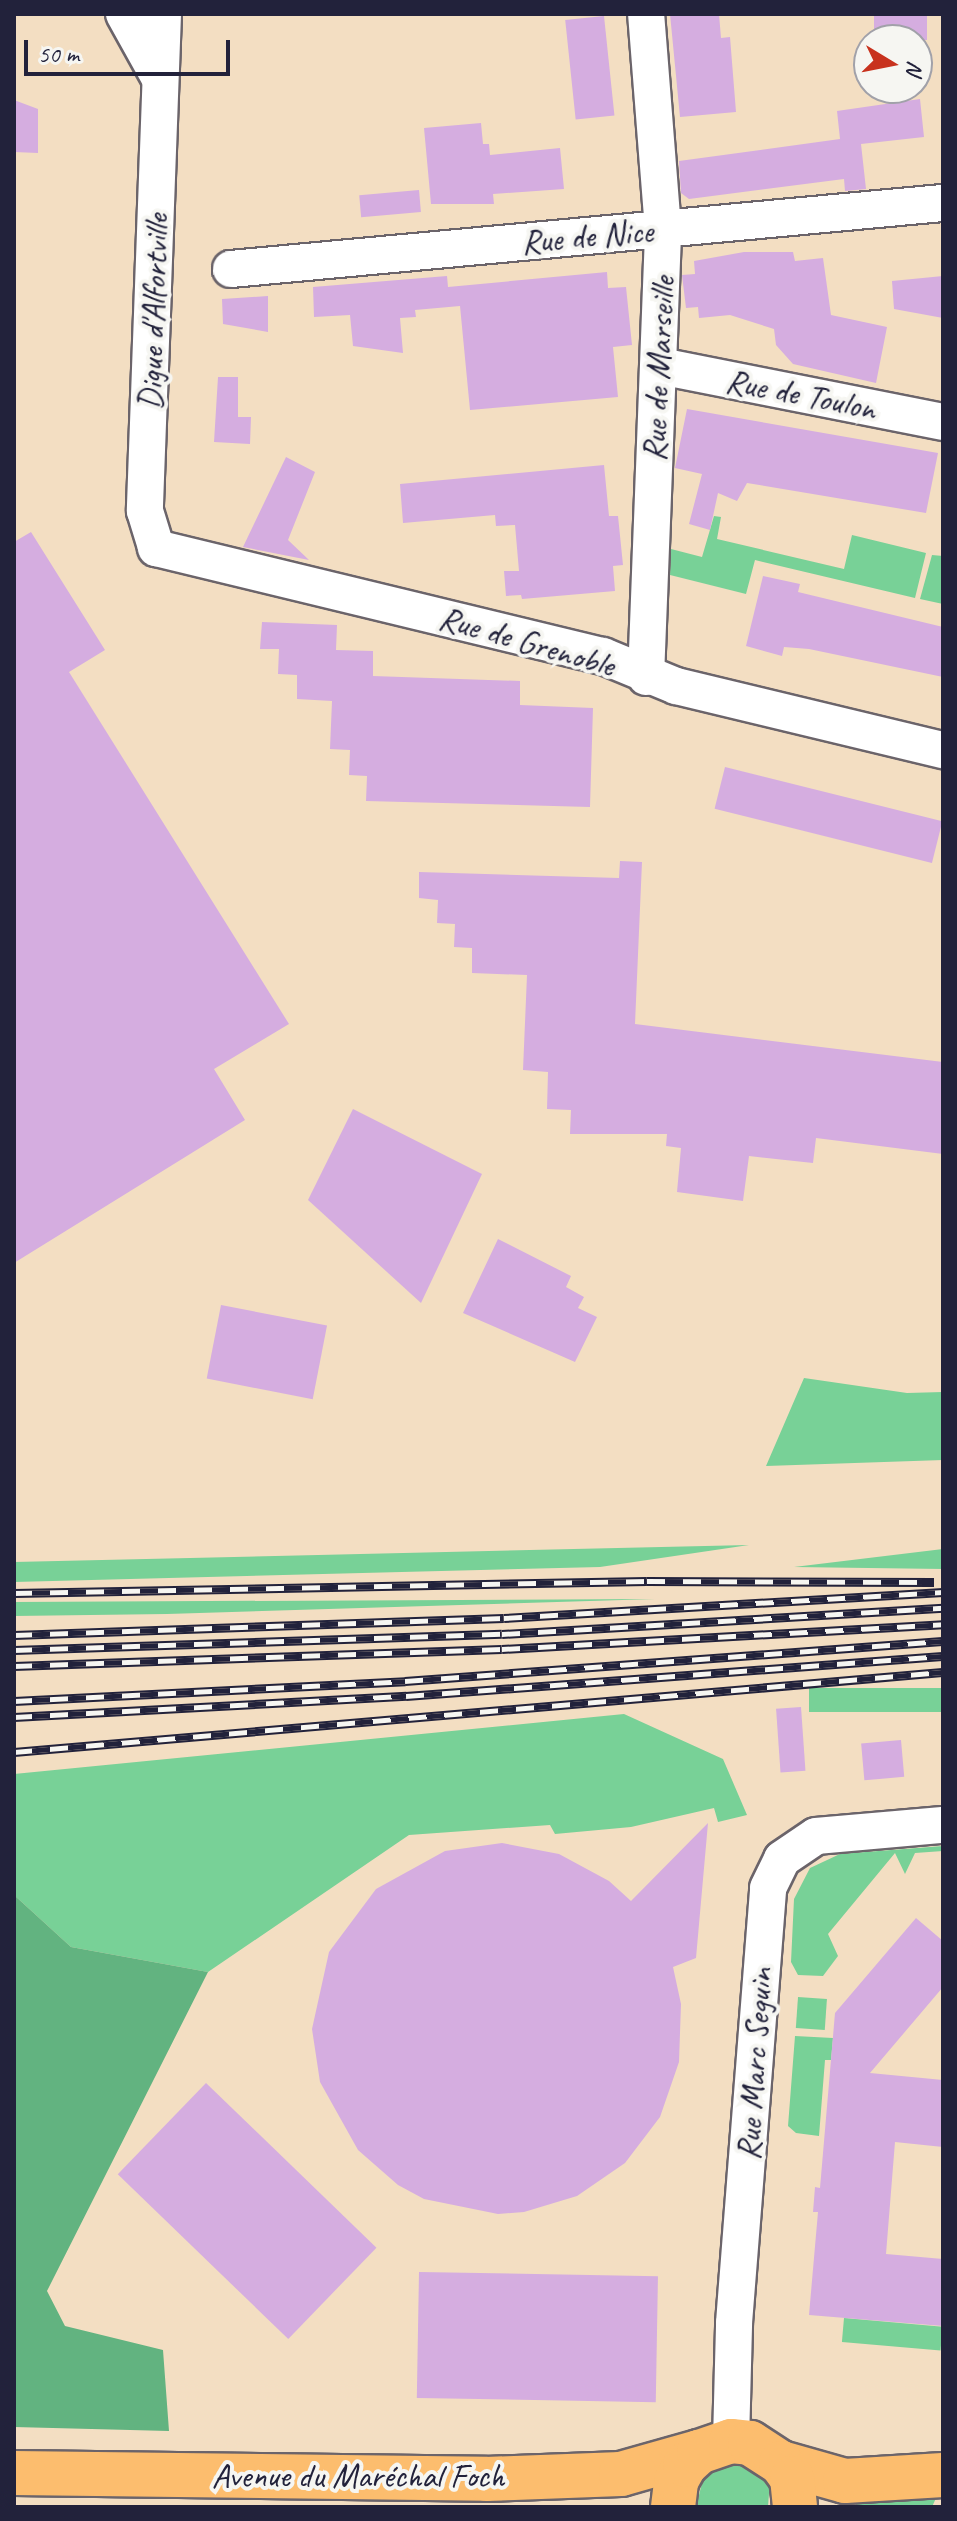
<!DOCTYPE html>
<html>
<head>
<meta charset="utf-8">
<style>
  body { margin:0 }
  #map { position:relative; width:957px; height:2521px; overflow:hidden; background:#f3dec2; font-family:Caveat,sans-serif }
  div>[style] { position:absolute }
  .green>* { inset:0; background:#78d197; transform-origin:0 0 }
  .forest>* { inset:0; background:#62b380 }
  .building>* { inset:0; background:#d5ade0; transform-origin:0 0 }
  .roads { filter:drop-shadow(2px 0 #6b646a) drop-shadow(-2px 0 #6b646a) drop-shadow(0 2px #6b646a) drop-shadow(0 -2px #6b646a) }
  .minor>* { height:36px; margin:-18px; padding:0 18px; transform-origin:18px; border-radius:18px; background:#fff }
  .major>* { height:44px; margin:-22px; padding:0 22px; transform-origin:22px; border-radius:22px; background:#fcbd6e }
  .rail>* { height:9px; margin-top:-4.5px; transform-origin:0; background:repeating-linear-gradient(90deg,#f6f6f2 0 18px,#22223b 0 36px); box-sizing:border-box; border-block:2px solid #22223b }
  span { translate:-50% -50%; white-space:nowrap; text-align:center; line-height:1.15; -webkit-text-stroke:8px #f6f6f2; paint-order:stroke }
  .street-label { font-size:34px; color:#22223b }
  .frame { position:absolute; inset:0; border:16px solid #22223b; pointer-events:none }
  .north { position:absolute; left:853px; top:24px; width:80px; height:80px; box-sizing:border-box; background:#f6f6f2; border:2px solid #a1a1a9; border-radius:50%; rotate:100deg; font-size:22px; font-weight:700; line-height:32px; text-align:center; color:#22223b }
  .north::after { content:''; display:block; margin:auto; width:28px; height:36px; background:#c8321e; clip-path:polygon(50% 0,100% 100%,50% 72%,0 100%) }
  .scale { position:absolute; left:24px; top:40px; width:206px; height:36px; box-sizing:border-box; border:4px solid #22223b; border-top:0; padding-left:10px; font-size:24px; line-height:28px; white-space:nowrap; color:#22223b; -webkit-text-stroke:6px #f6f6f2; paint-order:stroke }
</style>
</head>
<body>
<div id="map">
  <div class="green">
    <i style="clip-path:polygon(714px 516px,721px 517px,717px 539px,844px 569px,852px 535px,926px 553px,915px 598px,755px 560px,746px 594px,670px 575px,671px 549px,702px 557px)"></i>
    <i style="clip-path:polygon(932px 555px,943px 556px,943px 604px,920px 599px)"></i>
    <i style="clip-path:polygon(804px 1378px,907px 1393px,943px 1392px,943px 1460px,766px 1466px)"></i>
    <i style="clip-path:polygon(749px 1545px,600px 1567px,14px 1582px,14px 1562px)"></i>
    <i style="clip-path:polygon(943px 1549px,943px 1569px,794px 1567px)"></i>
    <i style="clip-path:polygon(655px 1599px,167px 1614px,14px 1616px,14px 1602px)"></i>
    <i style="left:943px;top:1688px;width:24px;height:134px;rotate:90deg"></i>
    <i style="clip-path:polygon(624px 1714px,723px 1759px,747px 1815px,718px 1822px,714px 1808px,631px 1827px,555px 1834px,550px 1825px,409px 1835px,208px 1972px,71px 1947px,14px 1895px,14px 1774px)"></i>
    <i style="clip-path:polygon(943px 1846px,943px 1851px,915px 1853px,905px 1874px,895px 1853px,828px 1934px,838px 1956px,823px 1976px,798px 1975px,791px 1962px,794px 1899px,810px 1868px,840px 1854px)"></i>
    <i style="left:798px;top:1997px;width:29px;height:31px;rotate:4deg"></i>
    <i style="clip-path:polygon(795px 2036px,833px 2038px,831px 2060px,825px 2060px,819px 2136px,796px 2133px,788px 2126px)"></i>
    <i style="left:844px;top:2318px;width:99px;height:24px;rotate:5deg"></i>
    <i style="clip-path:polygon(736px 2462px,749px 2464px,770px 2480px,768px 2507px,696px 2507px,703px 2479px,712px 2470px)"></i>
    <i style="clip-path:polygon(943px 2485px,943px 2498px,936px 2498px,932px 2507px,856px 2507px,856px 2492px)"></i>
  </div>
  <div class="forest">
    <i style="clip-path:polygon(14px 1895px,71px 1947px,208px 1972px,47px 2291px,65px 2326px,163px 2350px,169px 2431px,14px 2427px)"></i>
  </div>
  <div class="building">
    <i style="clip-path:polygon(670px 14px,719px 14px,721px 38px,730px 37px,736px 112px,680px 117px)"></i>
    <i style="left:874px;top:14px;width:53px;height:26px"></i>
    <i style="left:604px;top:16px;width:100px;height:39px;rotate:84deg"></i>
    <i style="clip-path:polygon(920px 99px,924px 137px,861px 144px,866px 189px,845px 191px,844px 179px,689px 199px,681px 193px,679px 161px,840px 139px,837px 111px)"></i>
    <i style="clip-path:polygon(14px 100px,38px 109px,38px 153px,14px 152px)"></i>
    <i style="clip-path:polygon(481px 123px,483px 144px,489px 144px,490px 155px,560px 148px,564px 189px,493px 194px,494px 204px,431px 204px,424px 128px)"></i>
    <i style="left:419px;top:190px;width:22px;height:60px;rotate:85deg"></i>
    <i style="clip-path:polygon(744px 252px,793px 252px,795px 261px,823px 258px,831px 315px,887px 327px,876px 383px,793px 364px,776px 345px,774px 329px,730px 315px,699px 318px,698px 307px,686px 308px,682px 275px,695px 274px,694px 261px)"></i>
    <i style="clip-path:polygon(607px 272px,608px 288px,626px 287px,632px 345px,613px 347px,618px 397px,470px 410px,460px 306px,415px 310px,416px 317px,400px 318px,403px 353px,353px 346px,350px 315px,314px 317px,313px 287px,447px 276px,448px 287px)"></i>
    <i style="clip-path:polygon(943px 276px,943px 318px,894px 309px,892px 281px)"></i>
    <i style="clip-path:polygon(268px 296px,268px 332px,223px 324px,222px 299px)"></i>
    <i style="clip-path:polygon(218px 377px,238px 377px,238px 417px,251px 417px,250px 444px,214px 442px)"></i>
    <i style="clip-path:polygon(687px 409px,938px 453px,926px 513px,747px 483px,737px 501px,718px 493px,710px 530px,689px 524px,702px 474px,675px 468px)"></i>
    <i style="clip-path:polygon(286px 457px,315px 472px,288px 540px,309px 560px,243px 547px)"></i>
    <i style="clip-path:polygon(604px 465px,609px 516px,618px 516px,623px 565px,613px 566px,615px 591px,522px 599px,521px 595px,506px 596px,504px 571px,519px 571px,515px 525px,496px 526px,495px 515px,403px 523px,400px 484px)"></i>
    <i style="clip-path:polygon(31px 532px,105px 650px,69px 672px,289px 1024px,214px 1069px,245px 1120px,14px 1263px,14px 542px)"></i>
    <i style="clip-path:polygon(763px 576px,800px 584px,798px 592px,943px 627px,943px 677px,809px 649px,784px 647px,782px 656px,746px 646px)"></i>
    <i style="clip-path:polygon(262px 622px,337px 625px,336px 650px,373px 651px,373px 676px,520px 681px,520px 705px,593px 708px,590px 807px,366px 801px,367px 776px,349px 775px,350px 750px,330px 749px,332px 701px,297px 699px,297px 675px,278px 674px,279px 649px,260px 649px)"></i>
    <i style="left:725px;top:767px;width:224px;height:43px;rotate:14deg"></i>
    <i style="clip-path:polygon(620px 861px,642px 862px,635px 1024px,943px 1062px,943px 1154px,816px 1138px,813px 1163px,749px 1156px,743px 1201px,677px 1192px,681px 1148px,666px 1146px,667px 1134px,570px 1134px,571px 1110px,547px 1109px,548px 1072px,523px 1070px,527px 975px,472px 973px,472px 948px,454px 947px,455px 924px,437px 923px,438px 900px,419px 898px,419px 872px,619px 878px)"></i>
    <i style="clip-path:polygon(353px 1109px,482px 1174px,421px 1303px,308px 1200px)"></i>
    <i style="clip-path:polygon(498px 1239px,571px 1276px,566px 1287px,584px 1297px,578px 1308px,597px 1317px,575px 1362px,463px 1313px)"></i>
    <i style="left:221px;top:1305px;width:108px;height:75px;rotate:11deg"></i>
    <i style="left:801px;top:1707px;width:64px;height:25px;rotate:86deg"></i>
    <i style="left:901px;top:1740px;width:37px;height:40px;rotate:85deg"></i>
    <i style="clip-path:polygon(708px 1823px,696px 1958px,673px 1967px,681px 2004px,679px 2062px,660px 2117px,625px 2163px,577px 2196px,524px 2212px,498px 2214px,424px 2199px,398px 2185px,358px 2150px,320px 2082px,312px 2029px,329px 1952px,376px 1889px,445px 1851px,502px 1843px,559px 1854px,609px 1881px,631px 1901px)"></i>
    <i style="clip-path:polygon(916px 1918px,943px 1941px,943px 1987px,870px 2073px,943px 2080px,943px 2147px,895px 2142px,886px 2254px,943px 2259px,943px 2326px,809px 2315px,818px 2212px,813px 2212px,815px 2187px,820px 2188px,835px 2013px)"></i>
    <i style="left:206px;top:2083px;width:237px;height:127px;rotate:44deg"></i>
    <i style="left:419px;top:2272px;width:239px;height:126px;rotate:1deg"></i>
  </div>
  <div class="roads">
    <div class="minor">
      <i style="left:124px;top:14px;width:70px;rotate:60.9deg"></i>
      <i style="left:163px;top:14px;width:497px;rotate:92.1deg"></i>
      <i style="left:145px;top:511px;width:39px;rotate:73deg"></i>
      <i style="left:156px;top:548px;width:460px;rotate:13.6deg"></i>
      <i style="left:603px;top:656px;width:79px;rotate:22.3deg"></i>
      <i style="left:676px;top:686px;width:275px;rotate:13.5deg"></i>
      <i style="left:231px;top:269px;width:715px;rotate:-5.3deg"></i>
      <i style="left:660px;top:366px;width:288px;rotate:11.2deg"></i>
      <i style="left:646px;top:677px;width:448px;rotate:-87.8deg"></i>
      <i style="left:663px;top:229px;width:216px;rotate:-94.5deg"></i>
      <i style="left:731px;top:2441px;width:118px;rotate:-88.5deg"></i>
      <i style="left:734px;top:2323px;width:436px;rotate:-85.5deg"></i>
      <i style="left:768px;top:1888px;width:32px;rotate:-64deg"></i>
      <i style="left:782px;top:1859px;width:41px;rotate:-34.1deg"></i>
      <i style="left:816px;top:1836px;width:127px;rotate:-5deg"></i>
    </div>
    <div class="major">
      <i style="left:781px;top:2463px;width:66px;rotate:15.7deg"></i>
      <i style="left:845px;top:2481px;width:98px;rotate:-3.5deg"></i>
      <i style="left:14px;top:2473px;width:472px;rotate:0.7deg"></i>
      <i style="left:486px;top:2479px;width:135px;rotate:-2.1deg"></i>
      <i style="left:621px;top:2474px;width:81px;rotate:-15.8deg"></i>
      <i style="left:673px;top:2507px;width:26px;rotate:-83deg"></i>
      <i style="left:676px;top:2481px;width:18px;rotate:-61deg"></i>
      <i style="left:685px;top:2465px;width:19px;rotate:-43deg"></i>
      <i style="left:699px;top:2452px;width:34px;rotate:-19deg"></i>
      <i style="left:731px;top:2441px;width:19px;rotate:6deg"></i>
      <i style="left:750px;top:2443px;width:37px;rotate:33deg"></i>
      <i style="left:781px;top:2463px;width:19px;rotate:54deg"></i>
      <i style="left:792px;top:2478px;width:29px;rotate:84deg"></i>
    </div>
  </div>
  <div class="rail">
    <i style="left:14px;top:1593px;width:633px;rotate:-1.09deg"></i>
    <i style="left:647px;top:1581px;width:287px;rotate:0.2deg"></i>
    <i style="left:14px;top:1635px;width:490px;rotate:-2deg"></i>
    <i style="left:504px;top:1618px;width:440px;rotate:-3.4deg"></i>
    <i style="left:14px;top:1650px;width:488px;rotate:-1.9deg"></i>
    <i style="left:502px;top:1634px;width:442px;rotate:-3.4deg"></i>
    <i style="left:14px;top:1666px;width:488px;rotate:-2deg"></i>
    <i style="left:502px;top:1649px;width:442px;rotate:-3.2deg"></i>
    <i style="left:14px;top:1701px;width:392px;rotate:-2.9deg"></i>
    <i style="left:405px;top:1681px;width:539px;rotate:-4.25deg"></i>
    <i style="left:14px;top:1717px;width:393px;rotate:-3.1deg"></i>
    <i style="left:406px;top:1696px;width:538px;rotate:-4.26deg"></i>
    <i style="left:14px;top:1752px;width:932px;rotate:-4.92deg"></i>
  </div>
  <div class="street-label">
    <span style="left:587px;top:236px;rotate:-5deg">Rue de Nice</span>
    <span style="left:153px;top:312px;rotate:-88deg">Digue d'Alfortville</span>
    <span style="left:658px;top:369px;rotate:-87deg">Rue de Marseille</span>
    <span style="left:801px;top:394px;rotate:11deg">Rue de Toulon</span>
    <span style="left:527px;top:641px;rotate:16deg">Rue de Grenoble</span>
    <span style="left:754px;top:2064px;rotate:-86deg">Rue Marc Seguin</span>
    <span style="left:358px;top:2476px">Avenue du Maréchal Foch</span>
  </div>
  <div class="frame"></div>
  <div class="north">N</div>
  <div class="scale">50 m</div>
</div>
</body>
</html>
